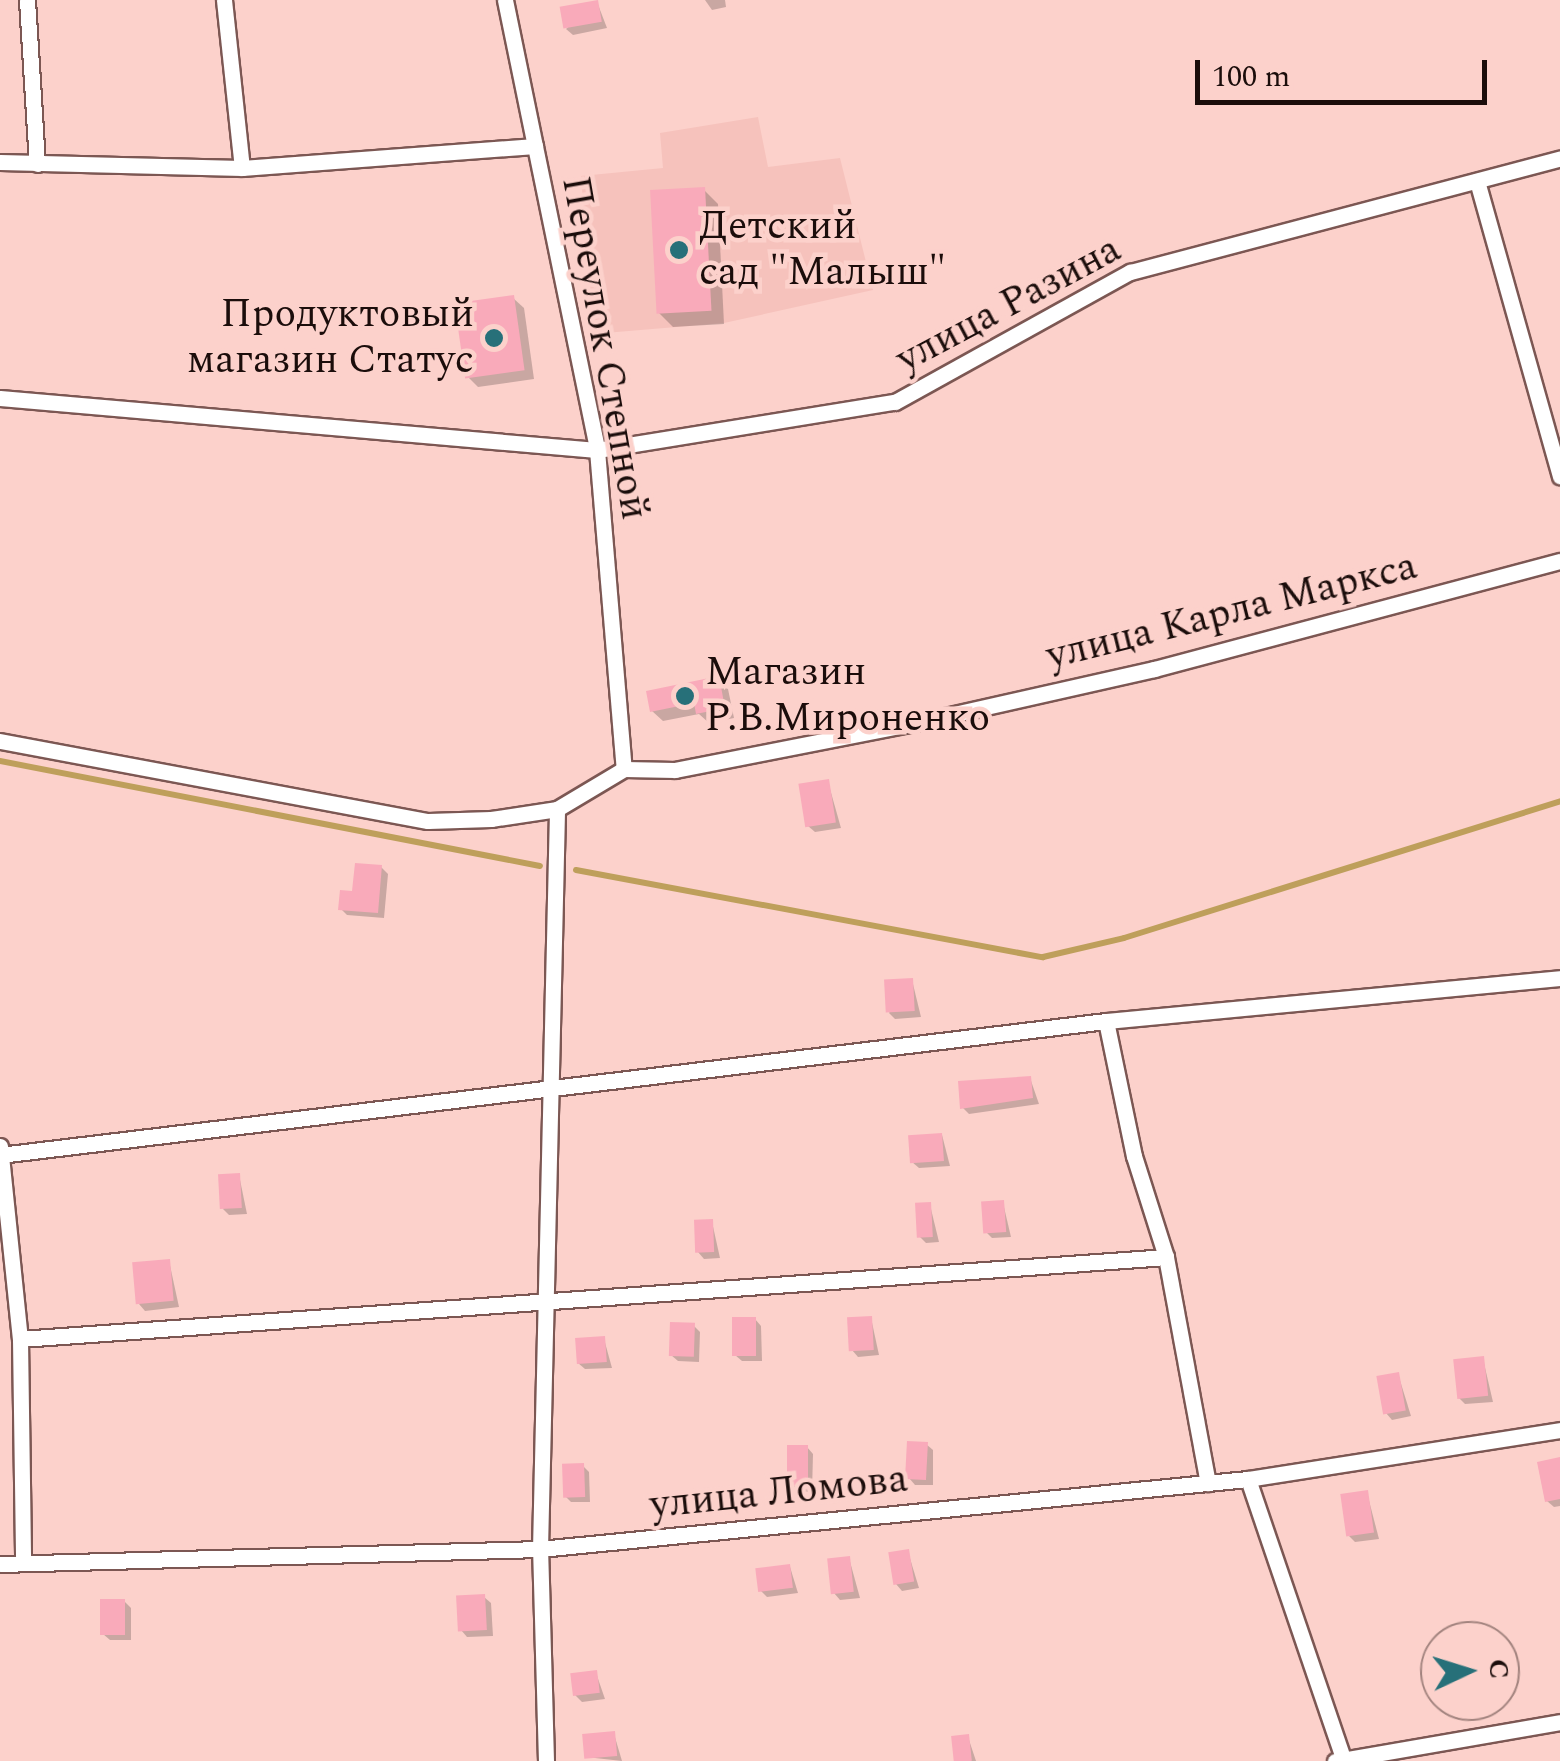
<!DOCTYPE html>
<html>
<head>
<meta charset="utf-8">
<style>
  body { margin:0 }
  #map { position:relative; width:1560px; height:1761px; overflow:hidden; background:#fcd1cb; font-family:Spectral,serif }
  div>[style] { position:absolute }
  .built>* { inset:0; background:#f6c2bc }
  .shadow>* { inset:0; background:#0003 }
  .stream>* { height:6px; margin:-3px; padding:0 3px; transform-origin:3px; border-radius:3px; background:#be9f5b }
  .building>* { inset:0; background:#f9aaba; transform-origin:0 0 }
  .roads { filter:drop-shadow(2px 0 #7c5753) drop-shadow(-2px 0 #7c5753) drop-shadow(0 2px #7c5753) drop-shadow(0 -2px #7c5753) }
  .minor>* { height:15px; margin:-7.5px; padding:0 7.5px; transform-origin:7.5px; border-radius:7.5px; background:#fff }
  .dots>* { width:28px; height:28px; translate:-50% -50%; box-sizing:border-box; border:5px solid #fcd1cb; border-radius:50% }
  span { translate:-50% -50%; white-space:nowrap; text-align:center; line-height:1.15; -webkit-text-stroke:9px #fcd1cb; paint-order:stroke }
  .poi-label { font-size:40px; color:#1b0d0b }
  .left { translate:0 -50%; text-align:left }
  .right { translate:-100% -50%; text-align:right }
  .street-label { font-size:40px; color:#1b0d0b }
  .north { position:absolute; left:1420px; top:1621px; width:100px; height:100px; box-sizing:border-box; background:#fcd1cb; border:2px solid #a2837e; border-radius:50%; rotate:86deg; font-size:28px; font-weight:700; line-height:40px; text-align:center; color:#1b0d0b }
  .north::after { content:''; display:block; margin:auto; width:35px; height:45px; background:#277079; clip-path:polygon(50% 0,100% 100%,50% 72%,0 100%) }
  .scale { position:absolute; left:1195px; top:60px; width:292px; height:45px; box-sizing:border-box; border:5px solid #1b0d0b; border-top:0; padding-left:12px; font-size:30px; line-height:35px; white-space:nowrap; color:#1b0d0b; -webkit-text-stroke:8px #fcd1cb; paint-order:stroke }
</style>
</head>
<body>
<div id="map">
  <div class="built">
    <i style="clip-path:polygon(758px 117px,768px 167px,840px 158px,873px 290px,724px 323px,593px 334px,581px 176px,663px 168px,660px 133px)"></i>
  </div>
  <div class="shadow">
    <i style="clip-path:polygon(705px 0,725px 0,726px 7px,712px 10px)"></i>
    <i style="clip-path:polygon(597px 2px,607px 28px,573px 35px,566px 29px)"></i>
    <i style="clip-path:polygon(704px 190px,718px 204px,724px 324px,673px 327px,659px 313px)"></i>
    <i style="clip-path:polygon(513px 298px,524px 308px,534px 379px,478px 387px,468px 377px)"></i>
    <i style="clip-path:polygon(718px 679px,728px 689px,734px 718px,709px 723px,699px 714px,663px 721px,652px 711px)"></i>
    <i style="clip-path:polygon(828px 782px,841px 828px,815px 832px,808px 826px)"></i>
    <i style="clip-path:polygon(381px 867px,388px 874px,384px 918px,347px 915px,341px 909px)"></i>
    <i style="clip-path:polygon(912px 980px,921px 1017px,895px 1019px,889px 1013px)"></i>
    <i style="clip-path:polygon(1030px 1078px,1039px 1104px,969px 1114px,963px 1108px)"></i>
    <i style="clip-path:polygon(942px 1135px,950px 1166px,919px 1168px,912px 1162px)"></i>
    <i style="clip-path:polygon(239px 1175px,247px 1214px,229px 1215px,223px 1209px)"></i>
    <i style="clip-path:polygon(1003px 1203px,1011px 1237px,992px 1238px,986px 1232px)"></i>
    <i style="clip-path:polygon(930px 1205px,939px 1242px,926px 1243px,920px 1237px)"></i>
    <i style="clip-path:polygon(712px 1222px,720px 1258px,704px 1259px,698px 1252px)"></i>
    <i style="clip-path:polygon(169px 1261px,179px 1307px,145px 1311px,139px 1304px)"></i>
    <i style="clip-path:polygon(871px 1318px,879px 1355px,858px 1357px,852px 1350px)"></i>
    <i style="clip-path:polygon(755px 1319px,761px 1326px,762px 1361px,742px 1361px,735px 1355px)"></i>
    <i style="clip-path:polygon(694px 1326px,700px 1332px,699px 1362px,678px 1361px,671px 1355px)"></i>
    <i style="clip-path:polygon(604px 1339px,612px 1368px,585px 1369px,578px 1363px)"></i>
    <i style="clip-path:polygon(1483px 1359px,1493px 1402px,1465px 1404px,1459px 1398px)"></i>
    <i style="clip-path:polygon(1398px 1374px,1411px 1416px,1392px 1420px,1386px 1413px)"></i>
    <i style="clip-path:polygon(926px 1444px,933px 1450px,933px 1485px,915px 1485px,909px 1478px)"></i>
    <i style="clip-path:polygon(807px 1447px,813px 1454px,812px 1492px,795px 1491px,789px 1485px)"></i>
    <i style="clip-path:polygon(1560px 1462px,1560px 1506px,1554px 1507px,1547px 1501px)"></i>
    <i style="clip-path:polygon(583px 1466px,589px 1472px,590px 1502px,571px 1502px,565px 1496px)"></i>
    <i style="clip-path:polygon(1367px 1493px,1379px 1539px,1355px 1542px,1349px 1536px)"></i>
    <i style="clip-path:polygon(908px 1552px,919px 1588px,902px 1591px,896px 1584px)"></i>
    <i style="clip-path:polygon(849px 1558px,860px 1598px,840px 1600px,834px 1593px)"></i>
    <i style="clip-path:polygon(790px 1567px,798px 1593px,767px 1597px,760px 1590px)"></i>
    <i style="clip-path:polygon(484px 1597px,491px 1603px,493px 1636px,467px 1637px,461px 1630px)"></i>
    <i style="clip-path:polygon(124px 1601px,131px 1608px,131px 1640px,110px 1640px,103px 1634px)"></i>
    <i style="clip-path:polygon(596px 1673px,605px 1699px,582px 1702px,575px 1695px)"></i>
    <i style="clip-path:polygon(614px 1734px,622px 1761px,586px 1757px)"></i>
    <i style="clip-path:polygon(968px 1737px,976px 1761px,956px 1761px)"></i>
  </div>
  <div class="stream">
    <i style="left:0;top:761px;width:550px;rotate:11deg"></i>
    <i style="left:576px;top:870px;width:475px;rotate:10.6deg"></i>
    <i style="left:1043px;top:957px;width:83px;rotate:-13.2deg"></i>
    <i style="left:1124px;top:938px;width:457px;rotate:-17.4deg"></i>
  </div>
  <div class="building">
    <i style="left:598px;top:0;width:22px;height:39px;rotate:80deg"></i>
    <i style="left:705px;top:187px;width:124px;height:55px;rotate:87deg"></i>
    <i style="left:514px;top:295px;width:76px;height:60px;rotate:82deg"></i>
    <i style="clip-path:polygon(719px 676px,725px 708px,696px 714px,694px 703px,650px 712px,646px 691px)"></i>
    <i style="left:829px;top:779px;width:44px;height:31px;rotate:81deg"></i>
    <i style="clip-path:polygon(355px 863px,382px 865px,378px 913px,338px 910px,340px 890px,352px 891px)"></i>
    <i style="left:913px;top:978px;width:33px;height:29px;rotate:87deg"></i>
    <i style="clip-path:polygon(1031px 1076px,1033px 1098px,960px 1109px,958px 1081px)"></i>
    <i style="left:942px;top:1133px;width:28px;height:34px;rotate:86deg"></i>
    <i style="left:240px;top:1173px;width:35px;height:22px;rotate:87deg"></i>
    <i style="left:1004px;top:1200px;width:32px;height:23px;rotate:86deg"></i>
    <i style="left:931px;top:1202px;width:35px;height:16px;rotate:87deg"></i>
    <i style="left:713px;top:1219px;width:33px;height:19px;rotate:88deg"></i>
    <i style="left:170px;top:1259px;width:42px;height:38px;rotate:85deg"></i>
    <i style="left:872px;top:1316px;width:34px;height:25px;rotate:87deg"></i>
    <i style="left:732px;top:1317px;width:24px;height:39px"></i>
    <i style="left:670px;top:1322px;width:25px;height:34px;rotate:2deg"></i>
    <i style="left:605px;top:1336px;width:26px;height:30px;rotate:86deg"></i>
    <i style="left:1484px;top:1356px;width:40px;height:31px;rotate:84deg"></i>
    <i style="left:1399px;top:1372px;width:39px;height:23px;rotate:80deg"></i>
    <i style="left:907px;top:1441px;width:21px;height:38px;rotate:3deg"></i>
    <i style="left:787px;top:1445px;width:21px;height:41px"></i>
    <i style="clip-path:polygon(1560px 1457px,1560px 1499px,1545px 1502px,1537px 1462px)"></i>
    <i style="left:584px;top:1463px;width:34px;height:22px;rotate:88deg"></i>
    <i style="left:1368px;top:1490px;width:43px;height:28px;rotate:82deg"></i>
    <i style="left:909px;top:1549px;width:33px;height:21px;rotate:81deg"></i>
    <i style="left:850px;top:1556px;width:36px;height:23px;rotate:84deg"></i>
    <i style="left:790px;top:1564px;width:24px;height:35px;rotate:83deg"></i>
    <i style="left:485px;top:1594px;width:36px;height:29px;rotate:87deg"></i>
    <i style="left:100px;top:1599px;width:25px;height:36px"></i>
    <i style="left:597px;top:1670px;width:23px;height:27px;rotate:83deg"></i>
    <i style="left:615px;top:1731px;width:25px;height:33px;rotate:85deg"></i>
    <i style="left:969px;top:1734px;width:27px;height:18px;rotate:84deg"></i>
  </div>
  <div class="roads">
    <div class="minor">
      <i style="left:27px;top:0;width:164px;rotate:86.5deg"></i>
      <i style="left:224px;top:0;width:169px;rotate:83.9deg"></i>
      <i style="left:505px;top:0;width:459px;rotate:78.4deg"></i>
      <i style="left:597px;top:450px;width:320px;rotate:85.2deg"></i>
      <i style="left:0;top:162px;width:242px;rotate:1.4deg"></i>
      <i style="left:242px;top:168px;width:294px;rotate:-4.3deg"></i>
      <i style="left:1477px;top:181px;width:307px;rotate:74.3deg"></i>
      <i style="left:0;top:398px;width:599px;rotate:4.98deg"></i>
      <i style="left:597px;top:450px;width:302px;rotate:-9.2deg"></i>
      <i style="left:895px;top:402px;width:269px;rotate:-29deg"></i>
      <i style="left:1130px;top:272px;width:445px;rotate:-14.8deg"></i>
      <i style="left:0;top:741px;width:435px;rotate:10.6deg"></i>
      <i style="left:428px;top:821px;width:63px;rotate:-1.8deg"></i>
      <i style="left:491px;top:819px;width:67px;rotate:-8.6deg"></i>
      <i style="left:557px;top:809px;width:78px;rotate:-30.8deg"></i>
      <i style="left:624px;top:769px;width:51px;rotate:1.1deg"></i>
      <i style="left:675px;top:770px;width:249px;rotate:-11.1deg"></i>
      <i style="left:919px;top:722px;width:241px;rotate:-12.7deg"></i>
      <i style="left:1154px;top:669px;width:420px;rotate:-14.9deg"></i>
      <i style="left:1106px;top:1021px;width:138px;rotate:78.3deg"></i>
      <i style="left:1134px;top:1156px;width:106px;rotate:72.4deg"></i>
      <i style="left:1166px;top:1257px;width:230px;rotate:79.5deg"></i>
      <i style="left:0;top:1146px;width:194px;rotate:84.1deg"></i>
      <i style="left:20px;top:1339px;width:224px;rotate:89.2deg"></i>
      <i style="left:0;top:1155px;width:1114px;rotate:-6.91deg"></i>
      <i style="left:1106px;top:1021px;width:456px;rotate:-5.4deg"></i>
      <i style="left:20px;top:1339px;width:1149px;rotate:-4.09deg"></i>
      <i style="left:1248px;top:1479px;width:298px;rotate:71.2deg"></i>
      <i style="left:0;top:1564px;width:540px;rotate:-1.59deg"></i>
      <i style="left:540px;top:1549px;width:711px;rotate:-5.65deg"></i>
      <i style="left:1248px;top:1479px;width:316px;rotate:-8.9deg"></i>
      <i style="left:546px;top:1761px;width:212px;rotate:-91.6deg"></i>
      <i style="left:540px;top:1549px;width:740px;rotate:-88.68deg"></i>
      <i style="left:1335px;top:1761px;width:228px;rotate:-9.8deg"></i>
    </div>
  </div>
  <div class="dots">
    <i style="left:679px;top:250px;background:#277079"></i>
    <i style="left:494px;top:338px;background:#277079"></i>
    <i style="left:685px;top:696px;background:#277079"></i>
  </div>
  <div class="poi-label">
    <span class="left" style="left:699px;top:250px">Детский<br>сад "Малыш"</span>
    <span class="right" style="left:474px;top:338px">Продуктовый<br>магазин Статус</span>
    <span class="left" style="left:705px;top:696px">Магазин<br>Р.В.Мироненко</span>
  </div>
  <div class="street-label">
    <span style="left:1009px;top:305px;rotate:-28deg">улица Разина</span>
    <span style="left:604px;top:348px;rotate:80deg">Переулок Степной</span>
    <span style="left:1232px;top:612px;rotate:-14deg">улица Карла Маркса</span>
    <span style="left:779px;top:1493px;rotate:-6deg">улица Ломова</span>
  </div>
  <div class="north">С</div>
  <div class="scale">100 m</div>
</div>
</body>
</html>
